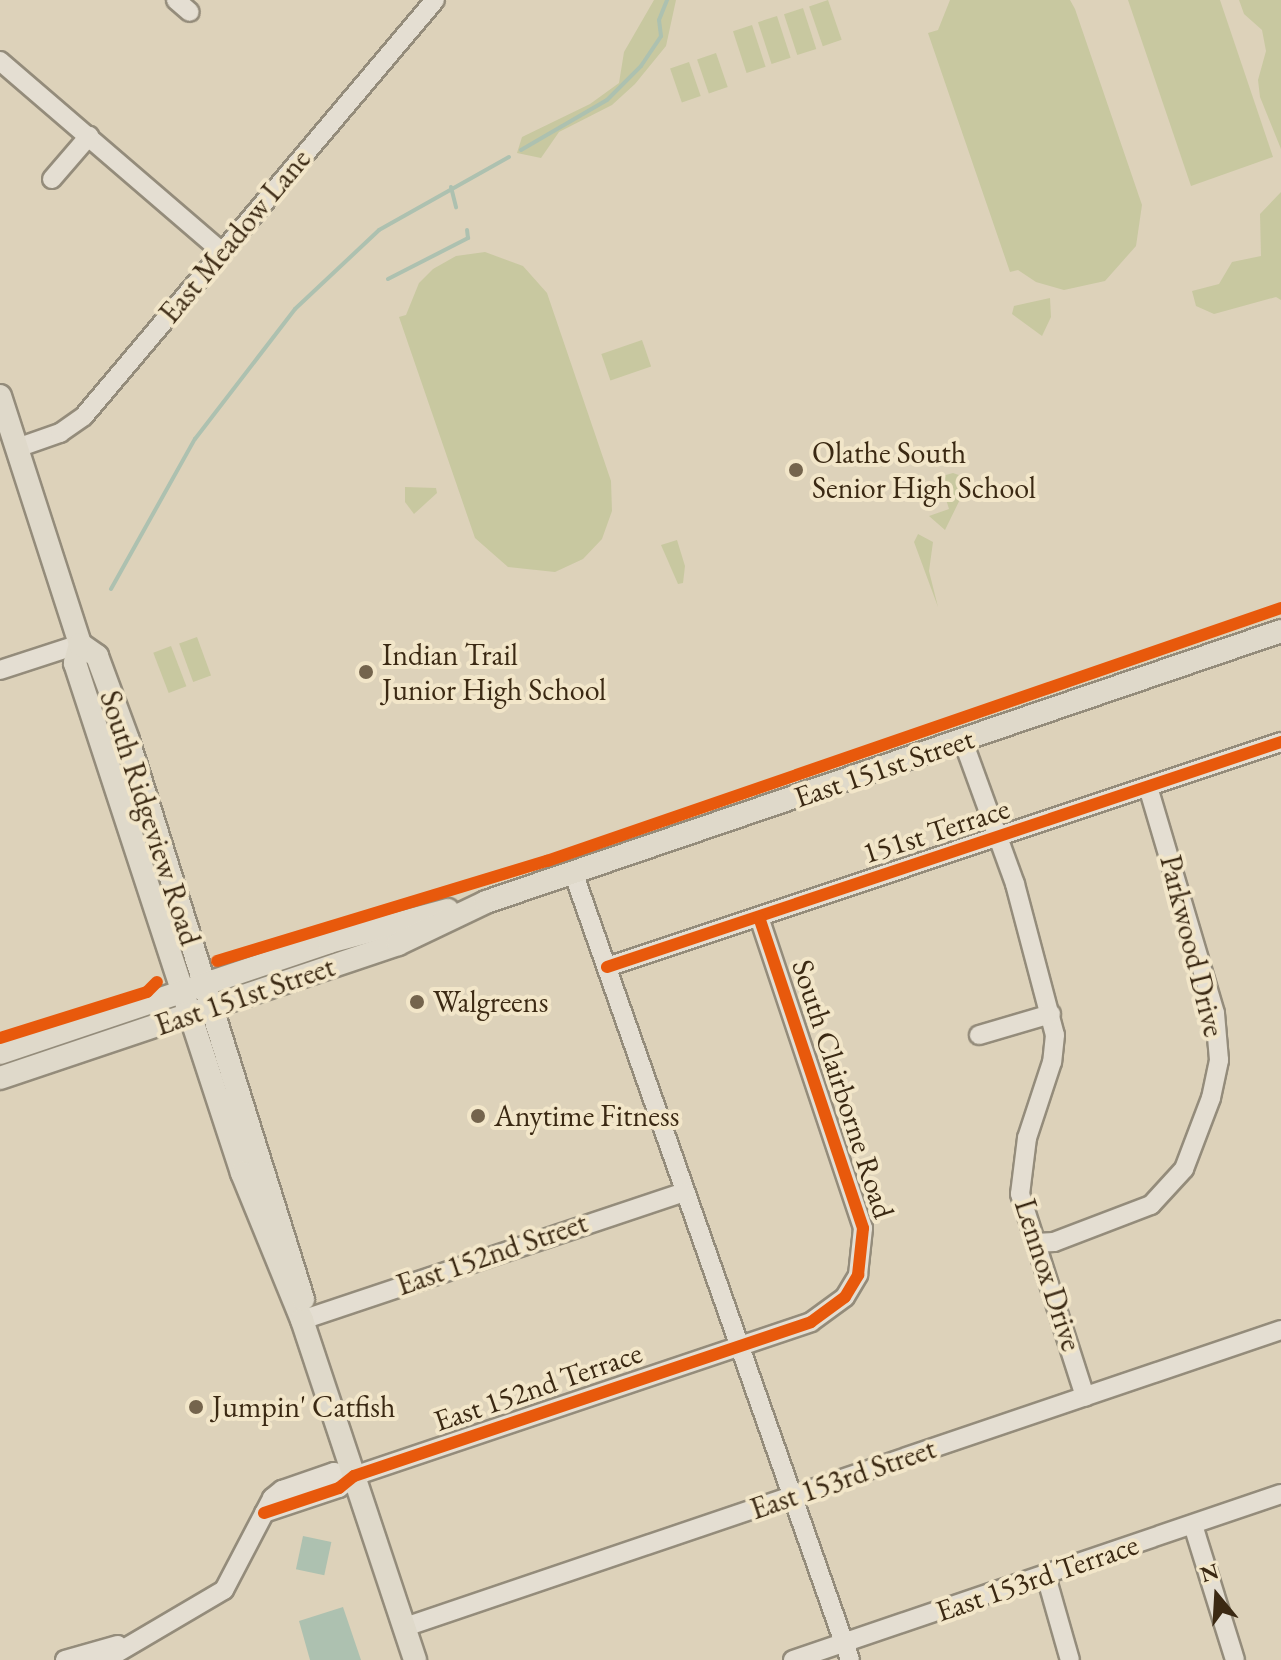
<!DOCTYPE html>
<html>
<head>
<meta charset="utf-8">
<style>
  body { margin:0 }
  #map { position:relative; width:1281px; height:1660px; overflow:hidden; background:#ddd2ba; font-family:"EB Garamond",serif }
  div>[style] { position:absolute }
  .green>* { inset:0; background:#c8c8a0; transform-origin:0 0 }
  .water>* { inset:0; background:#adc1b0; transform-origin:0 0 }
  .stream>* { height:4px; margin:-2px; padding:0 2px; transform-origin:2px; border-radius:2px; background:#adc1b0 }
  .roads { filter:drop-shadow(2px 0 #948c7b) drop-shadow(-2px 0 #948c7b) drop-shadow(0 2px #948c7b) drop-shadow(0 -2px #948c7b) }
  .minor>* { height:18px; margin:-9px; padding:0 9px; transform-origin:9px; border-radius:9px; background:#e4ded2 }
  .major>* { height:22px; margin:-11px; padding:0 11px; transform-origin:11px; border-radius:11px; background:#dfd9ca }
  .cycleway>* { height:12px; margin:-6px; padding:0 6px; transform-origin:6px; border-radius:6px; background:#e8590c }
  .dots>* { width:22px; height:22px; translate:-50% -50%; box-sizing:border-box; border:4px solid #f2e6c9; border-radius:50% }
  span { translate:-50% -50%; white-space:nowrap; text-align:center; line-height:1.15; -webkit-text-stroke:8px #f2e6c9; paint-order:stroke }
  .street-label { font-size:30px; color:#3b2913 }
  .poi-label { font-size:30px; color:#3b2913 }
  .left { translate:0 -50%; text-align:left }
  .north { position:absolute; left:1177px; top:1556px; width:80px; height:80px; -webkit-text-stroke:6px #f2e6c9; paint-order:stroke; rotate:342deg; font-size:22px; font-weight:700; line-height:32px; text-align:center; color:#3b2913 }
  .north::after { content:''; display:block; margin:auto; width:28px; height:36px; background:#3b2913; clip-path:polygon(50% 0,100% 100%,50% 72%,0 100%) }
</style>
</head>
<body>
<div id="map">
  <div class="green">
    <i style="clip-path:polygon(654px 0,676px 0,666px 46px,635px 84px,612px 105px,559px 132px,541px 158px,517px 153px,522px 137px,590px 104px,619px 83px,624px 52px)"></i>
    <i style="left:828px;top:0;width:42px;height:20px;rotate:71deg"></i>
    <i style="clip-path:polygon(950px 0,1070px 0,1075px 9px,1142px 205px,1136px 246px,1105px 281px,1064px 290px,1036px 282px,1018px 270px,1010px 272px,928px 33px,938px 30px)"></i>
    <i style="clip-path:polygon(1128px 0,1220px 0,1273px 157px,1191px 186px)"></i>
    <i style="clip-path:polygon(1239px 0,1281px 0,1281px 149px,1260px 97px,1258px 80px,1266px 51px,1262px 30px,1244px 14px)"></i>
    <i style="left:803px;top:8px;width:43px;height:20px;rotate:72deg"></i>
    <i style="left:777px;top:16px;width:44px;height:20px;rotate:72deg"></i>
    <i style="left:752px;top:25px;width:44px;height:20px;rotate:72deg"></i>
    <i style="left:716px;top:53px;width:36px;height:20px;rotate:71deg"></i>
    <i style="left:689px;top:62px;width:36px;height:20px;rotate:71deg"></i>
    <i style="clip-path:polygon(1281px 192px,1281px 300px,1276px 297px,1214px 314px,1196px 306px,1192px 291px,1219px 284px,1232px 262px,1261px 256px,1260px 214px)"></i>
    <i style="clip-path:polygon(485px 252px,523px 266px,547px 293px,611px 481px,612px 511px,602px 539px,583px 559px,555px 572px,508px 567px,475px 538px,399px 317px,406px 315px,419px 283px,433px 269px,456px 256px)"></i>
    <i style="clip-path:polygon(1050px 298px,1051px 317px,1042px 336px,1012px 314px,1014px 306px)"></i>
    <i style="left:642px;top:340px;width:28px;height:43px;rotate:71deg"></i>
    <i style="clip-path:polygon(953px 473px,970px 479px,945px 530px,929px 516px,949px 509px,939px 477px)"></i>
    <i style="clip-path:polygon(405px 487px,436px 488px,437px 493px,414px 514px,405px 502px)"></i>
    <i style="clip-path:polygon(918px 534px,933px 542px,929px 571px,938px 607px,914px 542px)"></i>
    <i style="clip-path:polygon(677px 540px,685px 566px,683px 583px,678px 584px,661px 545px)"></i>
    <i style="left:197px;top:637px;width:41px;height:19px;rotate:70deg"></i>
    <i style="left:171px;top:646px;width:43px;height:19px;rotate:69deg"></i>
  </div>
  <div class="water">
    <i style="left:303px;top:1536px;width:29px;height:34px;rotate:12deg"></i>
    <i style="clip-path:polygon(343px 1607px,361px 1660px,310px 1660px,299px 1621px)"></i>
  </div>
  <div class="stream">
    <i style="left:521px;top:150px;width:99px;rotate:-30.2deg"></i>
    <i style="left:607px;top:100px;width:48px;rotate:-45deg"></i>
    <i style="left:641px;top:66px;width:36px;rotate:-56deg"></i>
    <i style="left:661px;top:36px;width:16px;rotate:-97deg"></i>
    <i style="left:659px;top:20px;width:22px;rotate:-68deg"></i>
    <i style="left:451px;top:187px;width:21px;rotate:76deg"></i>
    <i style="left:388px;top:279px;width:90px;rotate:-27.1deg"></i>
    <i style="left:468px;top:238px;width:8px;rotate:-97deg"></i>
    <i style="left:111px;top:589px;width:172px;rotate:-60.8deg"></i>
    <i style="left:195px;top:439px;width:164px;rotate:-52.4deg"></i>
    <i style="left:295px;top:309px;width:115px;rotate:-43.2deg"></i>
    <i style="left:379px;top:230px;width:149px;rotate:-29.3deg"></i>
  </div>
  <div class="roads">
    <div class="minor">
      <i style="left:176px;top:0;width:18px;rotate:41deg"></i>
      <i style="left:0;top:61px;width:291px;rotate:40.7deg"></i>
      <i style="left:52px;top:179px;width:57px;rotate:-49.3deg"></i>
      <i style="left:17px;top:448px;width:46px;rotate:-19.2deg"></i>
      <i style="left:60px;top:433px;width:29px;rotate:-35deg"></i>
      <i style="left:84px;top:416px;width:544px;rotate:-49.84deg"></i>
      <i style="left:0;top:670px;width:84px;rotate:-18deg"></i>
      <i style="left:963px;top:741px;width:152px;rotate:70deg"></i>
      <i style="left:1015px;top:884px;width:156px;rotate:75.2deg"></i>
      <i style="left:1055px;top:1035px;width:27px;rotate:96deg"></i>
      <i style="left:1052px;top:1062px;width:80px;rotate:108.2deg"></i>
      <i style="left:1027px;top:1138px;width:56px;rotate:97.1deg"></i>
      <i style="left:1020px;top:1194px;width:213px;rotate:72.2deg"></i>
      <i style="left:573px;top:872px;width:835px;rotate:70.63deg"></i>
      <i style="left:607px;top:967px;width:711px;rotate:-18.46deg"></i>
      <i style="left:979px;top:1035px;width:75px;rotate:-16.3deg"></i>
      <i style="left:1036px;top:1243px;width:18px;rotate:-3deg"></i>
      <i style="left:1054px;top:1242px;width:104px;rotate:-20.9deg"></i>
      <i style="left:1151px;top:1205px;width:49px;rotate:-47.5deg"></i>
      <i style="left:1184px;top:1169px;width:76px;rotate:-69.2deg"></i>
      <i style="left:1211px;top:1098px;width:39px;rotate:-78deg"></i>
      <i style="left:1219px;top:1060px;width:47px;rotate:-94.9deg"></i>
      <i style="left:1215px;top:1013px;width:236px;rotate:-106.5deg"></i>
      <i style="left:302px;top:1320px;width:403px;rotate:-18.5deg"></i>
      <i style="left:264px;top:1513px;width:79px;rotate:-18.4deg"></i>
      <i style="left:339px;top:1488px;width:19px;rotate:-39deg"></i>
      <i style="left:354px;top:1476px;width:482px;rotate:-18.6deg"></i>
      <i style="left:811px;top:1322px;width:42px;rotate:-36.3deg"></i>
      <i style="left:845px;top:1297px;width:26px;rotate:-59deg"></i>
      <i style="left:858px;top:1275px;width:47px;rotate:-83.9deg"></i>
      <i style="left:863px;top:1228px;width:327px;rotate:-108.5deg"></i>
      <i style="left:1193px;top:1525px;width:141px;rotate:72.7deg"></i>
      <i style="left:1046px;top:1576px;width:87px;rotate:74.1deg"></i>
      <i style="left:405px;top:1627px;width:925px;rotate:-18.73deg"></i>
      <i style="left:65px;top:1660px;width:55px;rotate:-15.8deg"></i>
      <i style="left:105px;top:1660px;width:138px;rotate:-30.5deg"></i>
      <i style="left:224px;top:1590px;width:104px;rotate:-62.4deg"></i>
      <i style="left:272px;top:1498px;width:13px;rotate:-39deg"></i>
      <i style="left:282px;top:1490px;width:55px;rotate:-19.1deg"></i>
      <i style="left:334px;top:1472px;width:20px;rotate:11deg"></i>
      <i style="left:793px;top:1660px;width:515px;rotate:-18.79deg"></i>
    </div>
    <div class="major">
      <i style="left:0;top:396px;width:261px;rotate:72.1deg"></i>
      <i style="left:80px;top:644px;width:20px;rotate:105deg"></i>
      <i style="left:75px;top:663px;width:537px;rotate:71.87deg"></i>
      <i style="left:242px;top:1173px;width:159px;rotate:67.8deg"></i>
      <i style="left:302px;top:1320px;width:358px;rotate:71.6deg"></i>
      <i style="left:80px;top:644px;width:21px;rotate:35deg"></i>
      <i style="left:97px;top:656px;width:90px;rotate:69.7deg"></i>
      <i style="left:128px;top:740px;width:586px;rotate:72.62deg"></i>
      <i style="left:0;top:1053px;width:347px;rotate:-18.6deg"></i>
      <i style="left:329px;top:942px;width:123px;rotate:-15.1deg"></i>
      <i style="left:0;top:1078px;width:420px;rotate:-18.6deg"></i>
      <i style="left:398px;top:944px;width:98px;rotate:-25.5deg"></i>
      <i style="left:486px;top:902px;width:840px;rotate:-18.82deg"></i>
    </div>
  </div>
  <div class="cycleway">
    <i style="left:217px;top:961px;width:345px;rotate:-16.9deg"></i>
    <i style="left:547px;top:861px;width:776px;rotate:-19.02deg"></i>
    <i style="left:607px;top:967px;width:711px;rotate:-18.46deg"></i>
    <i style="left:0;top:1038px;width:154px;rotate:-17.4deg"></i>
    <i style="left:147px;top:992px;width:14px;rotate:-45deg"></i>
    <i style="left:264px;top:1513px;width:79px;rotate:-18.4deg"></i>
    <i style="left:339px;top:1488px;width:19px;rotate:-39deg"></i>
    <i style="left:354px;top:1476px;width:482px;rotate:-18.6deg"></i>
    <i style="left:811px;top:1322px;width:42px;rotate:-36.3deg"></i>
    <i style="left:845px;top:1297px;width:26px;rotate:-59deg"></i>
    <i style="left:858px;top:1275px;width:47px;rotate:-83.9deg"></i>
    <i style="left:863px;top:1228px;width:327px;rotate:-108.5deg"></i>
  </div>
  <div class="dots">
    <i style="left:796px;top:470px;background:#74644d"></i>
    <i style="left:366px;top:672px;background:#74644d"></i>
    <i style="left:417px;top:1002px;background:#74644d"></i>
    <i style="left:478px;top:1116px;background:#74644d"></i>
    <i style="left:196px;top:1407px;background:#74644d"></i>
  </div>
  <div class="street-label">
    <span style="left:235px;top:236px;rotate:-50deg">East Meadow Lane</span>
    <span style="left:884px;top:768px;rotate:-19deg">East 151st Street</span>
    <span style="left:150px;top:818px;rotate:72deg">South Ridgeview Road</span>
    <span style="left:936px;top:831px;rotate:-18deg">151st Terrace</span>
    <span style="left:1192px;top:946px;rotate:76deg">Parkwood Drive</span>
    <span style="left:245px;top:996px;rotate:-19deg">East 151st Street</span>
    <span style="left:843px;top:1089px;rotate:72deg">South Clairborne Road</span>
    <span style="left:492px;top:1254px;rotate:-19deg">East 152nd Street</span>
    <span style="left:1048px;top:1275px;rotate:72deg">Lennox Drive</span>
    <span style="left:538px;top:1387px;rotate:-19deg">East 152nd Terrace</span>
    <span style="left:843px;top:1479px;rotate:-19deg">East 153rd Street</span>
    <span style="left:1037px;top:1578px;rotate:-19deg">East 153rd Terrace</span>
  </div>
  <div class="poi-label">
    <span class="left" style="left:812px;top:470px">Olathe South<br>Senior High School</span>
    <span class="left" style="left:382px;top:672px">Indian Trail<br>Junior High School</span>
    <span class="left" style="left:433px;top:1002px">Walgreens</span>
    <span class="left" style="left:494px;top:1116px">Anytime Fitness</span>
    <span class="left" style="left:212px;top:1407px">Jumpin' Catfish</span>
  </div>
  <div class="north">N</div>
</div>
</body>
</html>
